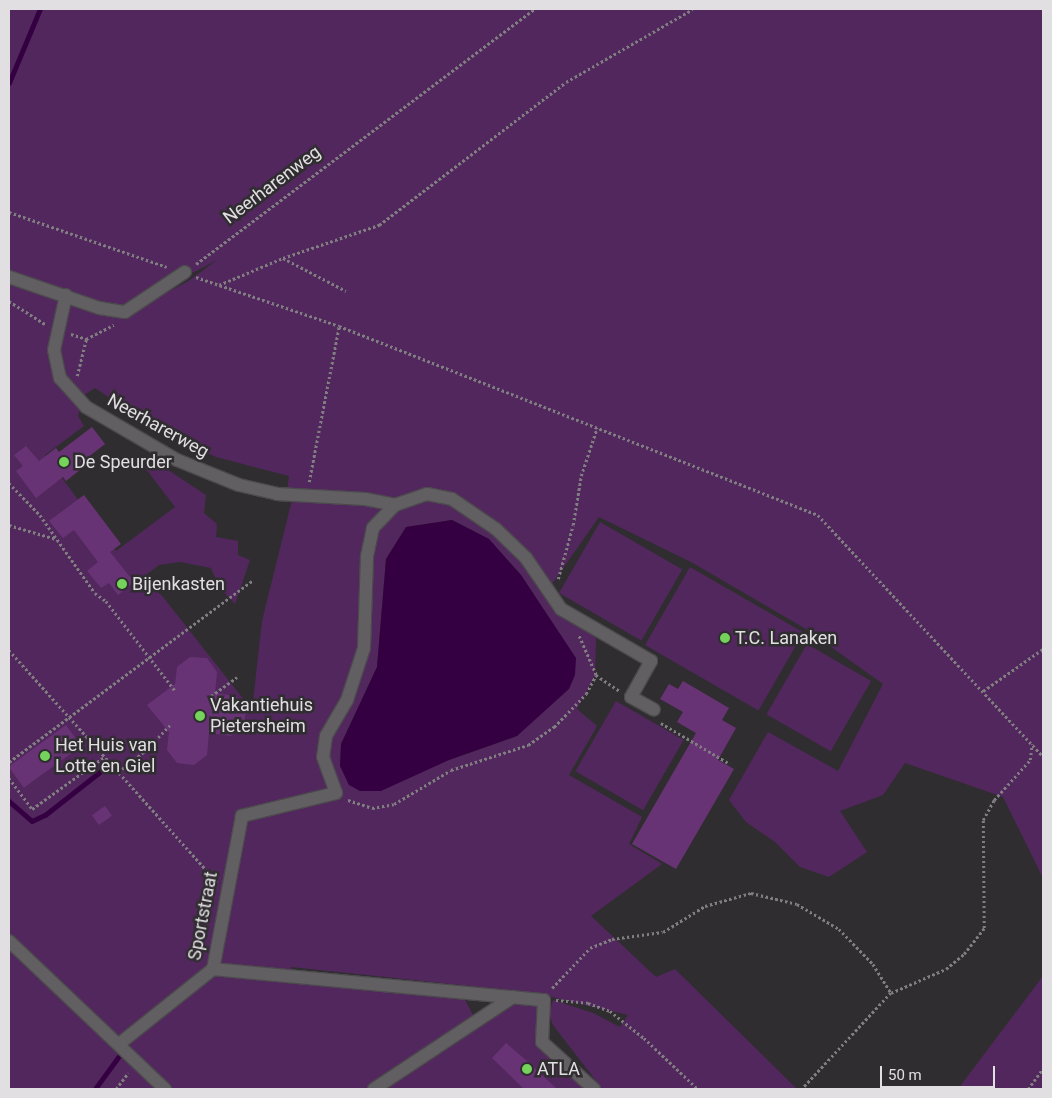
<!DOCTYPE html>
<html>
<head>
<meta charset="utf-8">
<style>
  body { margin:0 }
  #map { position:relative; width:1052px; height:1098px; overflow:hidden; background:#302d31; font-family:Roboto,sans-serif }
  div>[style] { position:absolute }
  .green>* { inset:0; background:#52275d; transform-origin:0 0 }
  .water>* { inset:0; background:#350041 }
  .stream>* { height:4.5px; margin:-2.25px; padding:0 2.25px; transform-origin:2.25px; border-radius:2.25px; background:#350041 }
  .building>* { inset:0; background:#683374; transform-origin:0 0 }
  .path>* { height:2.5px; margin-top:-1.25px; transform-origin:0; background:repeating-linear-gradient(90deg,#807e81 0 2.5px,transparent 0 5px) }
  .roads { filter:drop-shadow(1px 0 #4c4a4d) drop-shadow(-1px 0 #4c4a4d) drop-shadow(0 1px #4c4a4d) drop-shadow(0 -1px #4c4a4d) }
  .minor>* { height:12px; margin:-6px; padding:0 6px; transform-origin:6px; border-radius:6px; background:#625f63 }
  .dots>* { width:14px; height:14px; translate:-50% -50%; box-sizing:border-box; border:2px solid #302d31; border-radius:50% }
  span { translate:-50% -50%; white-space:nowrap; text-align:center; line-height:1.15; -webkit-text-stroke:5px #302d31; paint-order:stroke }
  .street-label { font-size:18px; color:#e1dfe1 }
  .poi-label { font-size:18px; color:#e1dfe1 }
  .left { translate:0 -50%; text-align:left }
  .frame { position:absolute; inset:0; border:10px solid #e1dfe1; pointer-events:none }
  .scale { position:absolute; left:880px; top:1066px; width:115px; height:22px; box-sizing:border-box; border:2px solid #e1dfe1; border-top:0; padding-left:6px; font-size:15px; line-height:18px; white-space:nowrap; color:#e1dfe1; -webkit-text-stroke:4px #302d31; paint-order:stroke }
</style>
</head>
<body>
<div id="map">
  <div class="green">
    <i style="clip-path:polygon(evenodd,9px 9px,1043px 9px,1043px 878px,1003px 797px,905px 763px,883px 795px,840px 811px,867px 852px,829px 877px,800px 867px,775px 842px,746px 822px,729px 800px,768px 732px,838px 771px,883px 684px,806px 629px,691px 562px,599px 517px,545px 594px,596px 638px,595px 676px,577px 709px,597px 726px,569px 775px,642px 817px,629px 844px,662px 864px,591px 916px,656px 977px,675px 969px,797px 1089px,598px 1089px,600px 1086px,553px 1025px,549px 1014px,553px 1000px,593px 1013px,620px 1027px,628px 1015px,535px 993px,291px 967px,294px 982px,463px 996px,474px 1017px,371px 1089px,9px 1089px,9px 284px,125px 314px,187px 282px,217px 260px,124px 309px,9px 274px,9px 9px,95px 388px,155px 428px,216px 457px,289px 476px,287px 491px,292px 500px,262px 621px,252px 710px,163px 597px,143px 577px,159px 565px,180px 562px,211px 568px,219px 587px,235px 604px,250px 560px,238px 555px,238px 541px,216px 537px,217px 524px,204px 513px,206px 495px,159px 464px,136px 456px,175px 507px,116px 551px,45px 455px,84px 426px,78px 416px,84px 395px,95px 388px,9px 9px,452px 520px,489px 539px,521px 575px,576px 659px,517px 736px,449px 760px,349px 785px,340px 766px,341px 744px,377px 667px,386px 559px,406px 527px,452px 520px)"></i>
    <i style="left:600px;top:522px;width:95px;height:82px;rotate:30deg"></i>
    <i style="left:690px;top:567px;width:131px;height:90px;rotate:30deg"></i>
    <i style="left:807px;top:644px;width:74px;height:81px;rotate:30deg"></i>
    <i style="left:616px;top:701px;width:78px;height:81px;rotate:30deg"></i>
    <i style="clip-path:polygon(1043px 976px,1043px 1089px,958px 1089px)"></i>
    <i style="clip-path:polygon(532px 1003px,539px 1010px,535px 1041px,584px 1089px,382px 1089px,510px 1004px)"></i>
  </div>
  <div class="water">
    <i style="clip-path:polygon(452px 520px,489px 539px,521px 575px,576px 658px,575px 675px,569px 689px,517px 736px,449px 760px,381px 791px,360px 791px,349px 785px,340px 766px,341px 744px,377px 667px,386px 559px,406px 527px)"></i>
  </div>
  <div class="stream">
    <i style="left:9px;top:83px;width:80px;rotate:-67.3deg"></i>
    <i style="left:9px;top:801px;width:30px;rotate:41deg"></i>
    <i style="left:32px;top:821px;width:14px;rotate:-25deg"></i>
    <i style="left:45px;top:815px;width:76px;rotate:-38.1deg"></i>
    <i style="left:95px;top:1089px;width:39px;rotate:-54deg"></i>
  </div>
  <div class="building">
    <i style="clip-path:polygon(92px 427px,105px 444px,78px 465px,81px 469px,66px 481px,63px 477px,36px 498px,16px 471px,23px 466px,14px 455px,26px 446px,39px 461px,56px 448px,59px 452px)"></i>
    <i style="clip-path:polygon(84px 495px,121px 544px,110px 552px,134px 582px,118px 595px,109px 583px,101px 588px,87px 571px,98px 562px,74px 530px,63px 538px,49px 521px)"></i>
    <i style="clip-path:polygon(190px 657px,207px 658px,217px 672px,215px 693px,236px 696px,246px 709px,244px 726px,231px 736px,209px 733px,207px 755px,194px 765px,177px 763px,167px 750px,169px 732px,147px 705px,175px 684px,177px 667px)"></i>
    <i style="clip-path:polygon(683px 681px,729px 708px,722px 720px,736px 728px,718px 760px,734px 769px,676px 869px,632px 844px,696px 733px,677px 722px,683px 712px,660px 699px,669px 684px,678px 689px)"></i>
    <i style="left:66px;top:725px;width:26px;height:71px;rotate:54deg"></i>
    <i style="left:105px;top:806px;width:12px;height:16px;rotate:55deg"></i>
    <i style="clip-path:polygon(506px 1043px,527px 1061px,557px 1089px,524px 1089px,492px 1058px)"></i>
  </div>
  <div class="path">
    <i style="left:9px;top:212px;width:167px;rotate:19.2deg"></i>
    <i style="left:283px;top:258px;width:71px;rotate:27.6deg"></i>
    <i style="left:196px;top:264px;width:423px;rotate:-37deg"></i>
    <i style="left:196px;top:277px;width:151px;rotate:18.9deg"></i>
    <i style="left:339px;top:326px;width:515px;rotate:21.53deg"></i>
    <i style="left:818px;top:515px;width:330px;rotate:47deg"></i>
    <i style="left:219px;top:285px;width:69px;rotate:-22.9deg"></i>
    <i style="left:283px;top:258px;width:102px;rotate:-19deg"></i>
    <i style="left:379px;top:225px;width:235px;rotate:-37.4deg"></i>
    <i style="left:566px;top:82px;width:146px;rotate:-29.9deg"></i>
    <i style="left:9px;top:301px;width:43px;rotate:32.6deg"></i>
    <i style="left:71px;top:334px;width:16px;rotate:18deg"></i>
    <i style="left:86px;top:339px;width:31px;rotate:-27deg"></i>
    <i style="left:77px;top:376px;width:38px;rotate:-76deg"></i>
    <i style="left:309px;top:482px;width:159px;rotate:-79.1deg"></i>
    <i style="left:9px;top:483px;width:45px;rotate:45.9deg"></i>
    <i style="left:40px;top:515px;width:95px;rotate:54.8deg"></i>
    <i style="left:95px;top:593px;width:14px;rotate:36deg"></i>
    <i style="left:106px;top:601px;width:115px;rotate:52.4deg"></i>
    <i style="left:9px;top:525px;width:49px;rotate:16.6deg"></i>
    <i style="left:558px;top:579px;width:56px;rotate:-74.5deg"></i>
    <i style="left:573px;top:525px;width:50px;rotate:-80.7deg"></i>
    <i style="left:581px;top:476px;width:51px;rotate:-71.6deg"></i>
    <i style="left:9px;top:650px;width:312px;rotate:48.1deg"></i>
    <i style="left:596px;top:675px;width:29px;rotate:34deg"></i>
    <i style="left:983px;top:691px;width:73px;rotate:-35deg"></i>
    <i style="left:211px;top:696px;width:32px;rotate:-36deg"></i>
    <i style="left:661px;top:723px;width:80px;rotate:30.7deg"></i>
    <i style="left:9px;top:762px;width:303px;rotate:-36.7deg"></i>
    <i style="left:118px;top:772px;width:33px;rotate:-38deg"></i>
    <i style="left:144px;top:752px;width:37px;rotate:-46deg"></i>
    <i style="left:9px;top:778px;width:39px;rotate:53deg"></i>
    <i style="left:32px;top:809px;width:89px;rotate:-35.8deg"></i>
    <i style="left:348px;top:800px;width:25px;rotate:18deg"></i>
    <i style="left:372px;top:808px;width:22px;rotate:-10deg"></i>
    <i style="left:394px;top:804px;width:66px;rotate:-30.8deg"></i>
    <i style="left:451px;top:770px;width:81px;rotate:-18deg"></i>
    <i style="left:528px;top:745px;width:32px;rotate:-35deg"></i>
    <i style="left:554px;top:727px;width:46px;rotate:-45.9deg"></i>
    <i style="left:586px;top:694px;width:21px;rotate:-62deg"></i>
    <i style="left:596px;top:675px;width:43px;rotate:-113.6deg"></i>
    <i style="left:552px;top:988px;width:55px;rotate:-46.5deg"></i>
    <i style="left:590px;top:948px;width:24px;rotate:-22deg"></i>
    <i style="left:612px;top:939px;width:51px;rotate:-7.8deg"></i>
    <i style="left:663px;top:932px;width:49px;rotate:-31.8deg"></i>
    <i style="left:705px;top:906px;width:48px;rotate:-15.8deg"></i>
    <i style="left:751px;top:893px;width:47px;rotate:13.4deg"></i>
    <i style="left:797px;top:904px;width:49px;rotate:30.8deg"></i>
    <i style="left:839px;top:929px;width:49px;rotate:45.8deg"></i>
    <i style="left:873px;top:964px;width:34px;rotate:58deg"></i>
    <i style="left:891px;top:993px;width:131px;rotate:132.8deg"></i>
    <i style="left:891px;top:993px;width:60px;rotate:-23.6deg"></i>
    <i style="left:946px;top:969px;width:23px;rotate:-40deg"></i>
    <i style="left:964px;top:954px;width:33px;rotate:-52deg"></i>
    <i style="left:984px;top:928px;width:108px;rotate:-90.5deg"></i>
    <i style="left:983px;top:820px;width:23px;rotate:-61deg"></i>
    <i style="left:994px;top:800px;width:54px;rotate:-48deg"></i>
    <i style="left:1030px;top:760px;width:16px;rotate:-83deg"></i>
    <i style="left:556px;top:1000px;width:32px;rotate:5deg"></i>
    <i style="left:588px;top:1003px;width:23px;rotate:20deg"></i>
    <i style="left:610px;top:1011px;width:43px;rotate:38.5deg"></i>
    <i style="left:644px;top:1038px;width:74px;rotate:43.4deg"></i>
    <i style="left:116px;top:1089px;width:20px;rotate:-53deg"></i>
    <i style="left:1028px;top:1089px;width:26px;rotate:-54deg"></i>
  </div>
  <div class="roads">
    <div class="minor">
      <i style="left:9px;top:277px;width:95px;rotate:19deg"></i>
      <i style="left:99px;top:308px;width:26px;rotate:9deg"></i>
      <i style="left:125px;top:312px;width:72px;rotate:-33.7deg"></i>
      <i style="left:66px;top:295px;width:56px;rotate:102.3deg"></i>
      <i style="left:54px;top:350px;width:29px;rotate:78deg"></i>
      <i style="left:60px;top:378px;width:39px;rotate:48deg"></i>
      <i style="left:86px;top:407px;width:105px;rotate:30.2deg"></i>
      <i style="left:177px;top:460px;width:67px;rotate:22deg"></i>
      <i style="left:239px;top:485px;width:39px;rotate:13deg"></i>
      <i style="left:277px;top:494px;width:88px;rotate:3.3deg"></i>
      <i style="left:365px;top:499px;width:31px;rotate:11deg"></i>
      <i style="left:395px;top:505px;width:32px;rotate:134deg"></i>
      <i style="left:373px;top:528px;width:30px;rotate:102deg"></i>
      <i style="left:367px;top:557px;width:91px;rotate:91.9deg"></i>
      <i style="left:364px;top:648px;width:55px;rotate:108.1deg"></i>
      <i style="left:347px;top:700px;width:42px;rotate:120.3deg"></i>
      <i style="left:326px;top:736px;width:21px;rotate:98deg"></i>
      <i style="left:323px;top:757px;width:38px;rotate:70deg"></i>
      <i style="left:336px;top:793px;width:97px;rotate:166.3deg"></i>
      <i style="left:242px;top:816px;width:156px;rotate:100.7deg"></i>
      <i style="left:213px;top:969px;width:120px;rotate:141.4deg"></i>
      <i style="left:395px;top:505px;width:34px;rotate:-19deg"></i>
      <i style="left:427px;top:494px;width:25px;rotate:11deg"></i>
      <i style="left:452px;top:499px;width:53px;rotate:34.3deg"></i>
      <i style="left:496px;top:529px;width:42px;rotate:44deg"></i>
      <i style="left:526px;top:558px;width:62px;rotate:55.5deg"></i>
      <i style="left:561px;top:609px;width:104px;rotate:30deg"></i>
      <i style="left:651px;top:661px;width:41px;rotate:119.1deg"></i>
      <i style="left:631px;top:697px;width:26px;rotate:29deg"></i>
      <i style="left:9px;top:941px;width:215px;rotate:43.5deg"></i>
      <i style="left:213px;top:969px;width:332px;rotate:5.4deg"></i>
      <i style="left:544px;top:1000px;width:42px;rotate:92.7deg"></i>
      <i style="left:542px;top:1042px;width:70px;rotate:42.1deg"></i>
      <i style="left:374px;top:1089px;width:167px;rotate:-33.5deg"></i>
    </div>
  </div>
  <div class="dots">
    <i style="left:64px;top:462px;background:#75d25b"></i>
    <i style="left:122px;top:584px;background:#75d25b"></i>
    <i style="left:725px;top:638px;background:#75d25b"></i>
    <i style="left:200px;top:716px;background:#75d25b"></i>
    <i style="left:45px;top:756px;background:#75d25b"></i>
    <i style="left:527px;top:1069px;background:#75d25b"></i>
  </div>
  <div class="street-label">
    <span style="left:272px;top:185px;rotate:-37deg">Neerharenweg</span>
    <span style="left:158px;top:426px;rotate:29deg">Neerharerweg</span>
    <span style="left:203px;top:916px;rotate:-79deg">Sportstraat</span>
  </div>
  <div class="poi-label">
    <span class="left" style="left:74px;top:462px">De Speurder</span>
    <span class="left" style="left:132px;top:584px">Bijenkasten</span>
    <span class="left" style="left:735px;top:638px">T.C. Lanaken</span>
    <span class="left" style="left:210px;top:716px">Vakantiehuis<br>Pietersheim</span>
    <span class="left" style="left:55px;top:756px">Het Huis van<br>Lotte en Giel</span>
    <span class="left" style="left:537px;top:1069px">ATLA</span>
  </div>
  <div class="frame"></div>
  <div class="scale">50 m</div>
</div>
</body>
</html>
